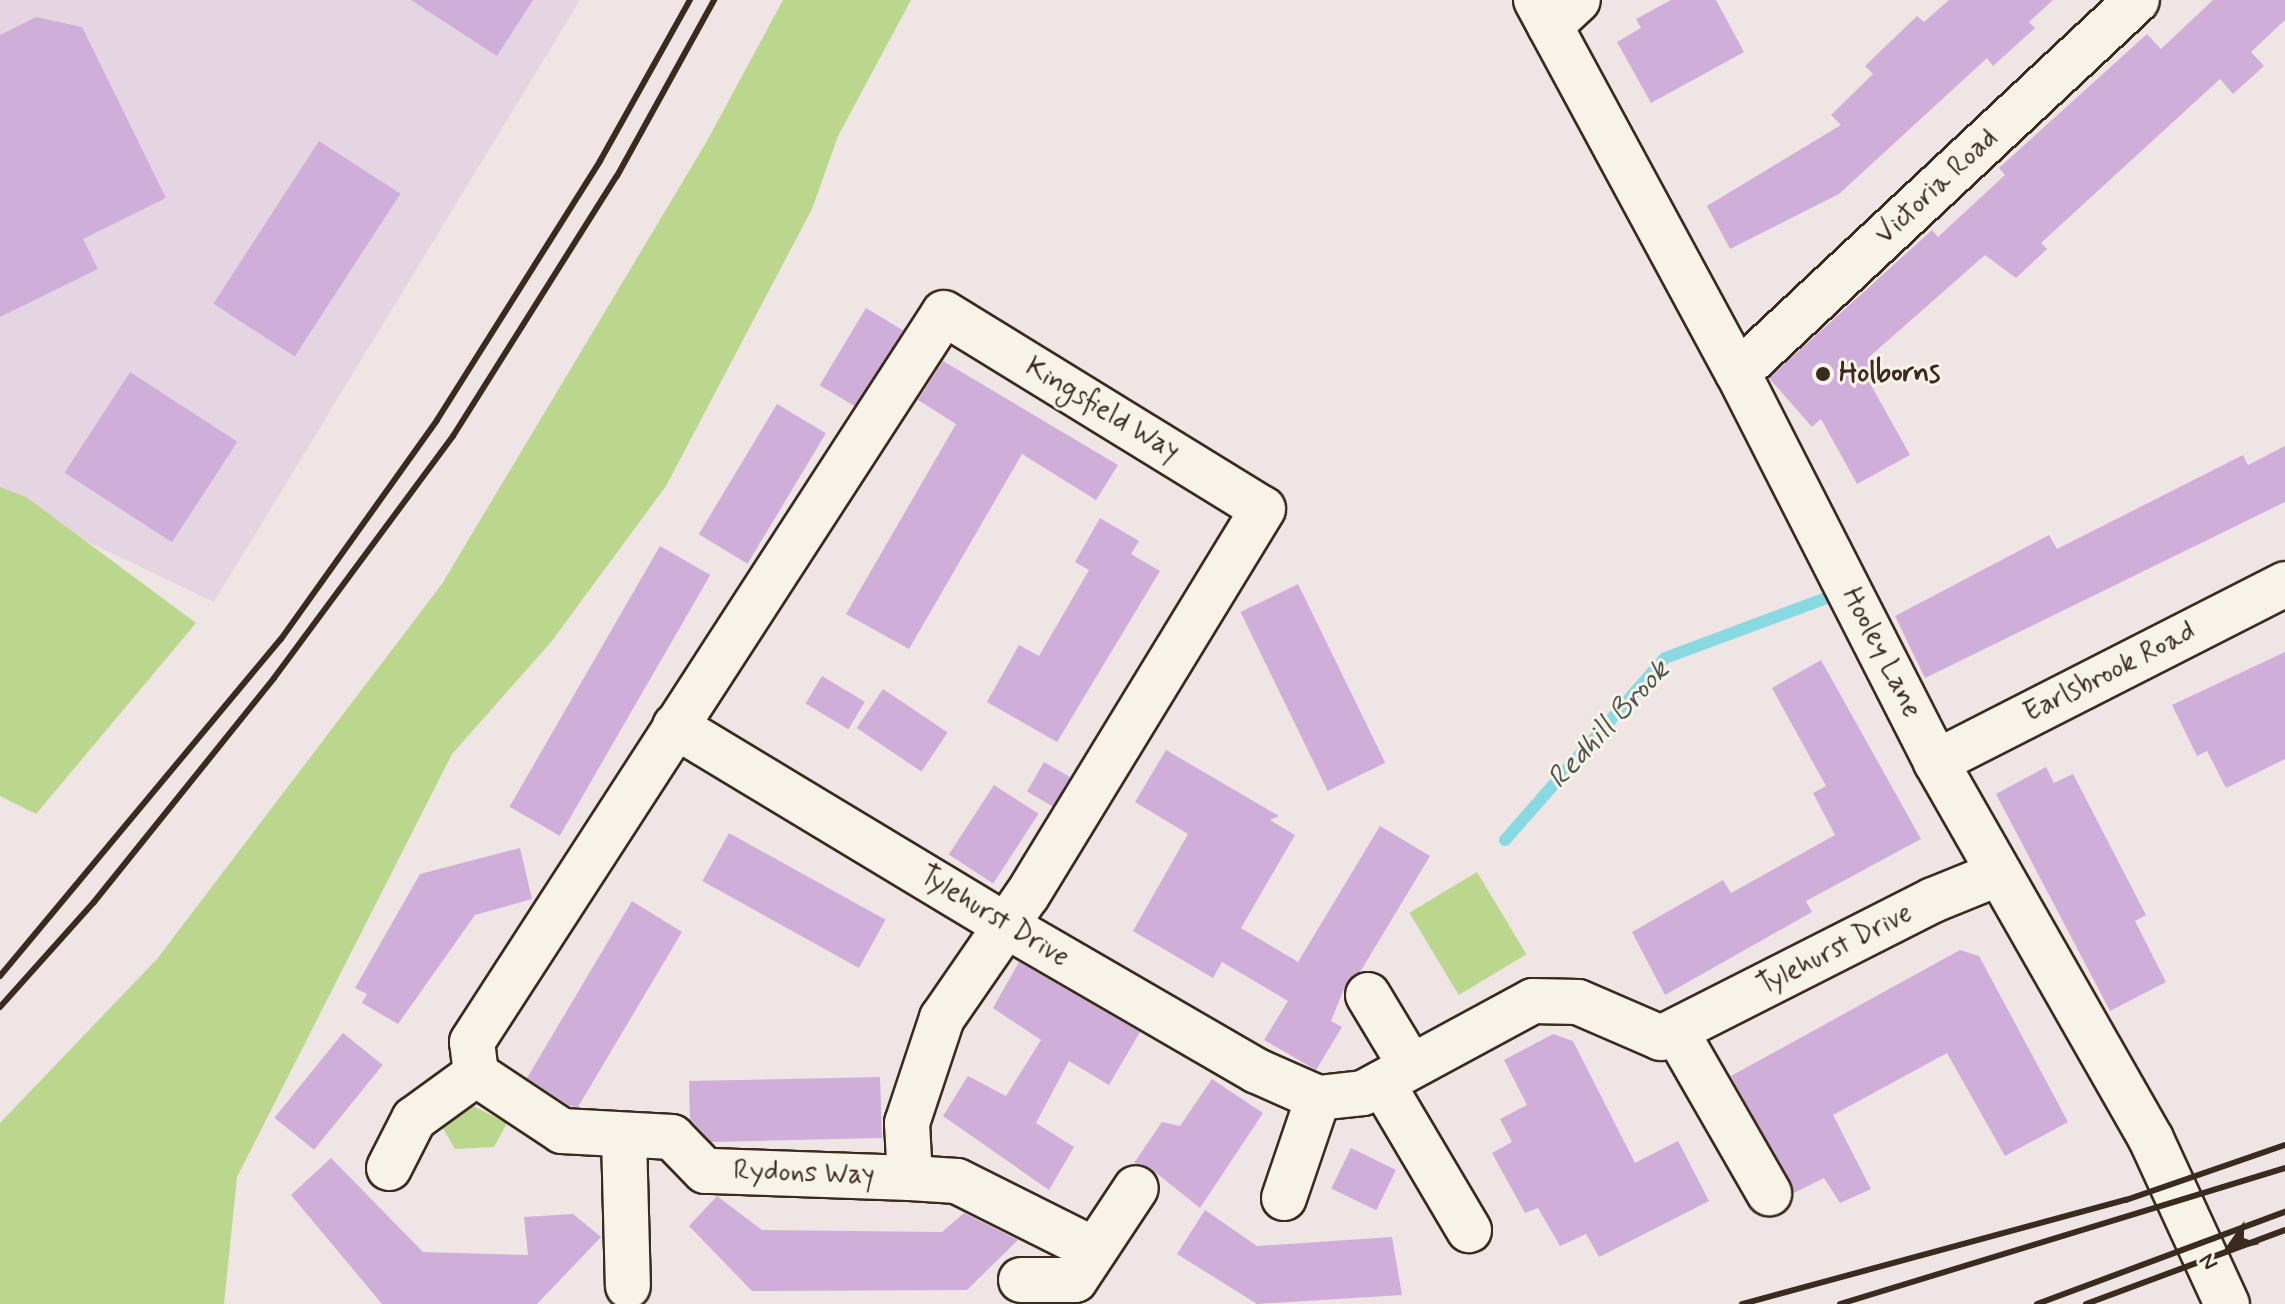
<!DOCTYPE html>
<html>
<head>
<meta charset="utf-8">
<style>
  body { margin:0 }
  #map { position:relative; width:2285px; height:1304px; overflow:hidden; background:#efe5e5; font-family:Mynerve,sans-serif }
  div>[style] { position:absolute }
  .built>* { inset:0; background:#e5d5e2 }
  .green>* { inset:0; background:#bbd68d; transform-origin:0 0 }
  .stream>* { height:12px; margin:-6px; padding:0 6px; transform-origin:6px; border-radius:6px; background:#88d9e1 }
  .building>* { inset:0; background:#cfafda; transform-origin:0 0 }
  .roads { filter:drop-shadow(2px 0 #3b2a1e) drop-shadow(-2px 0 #3b2a1e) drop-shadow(0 2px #3b2a1e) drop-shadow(0 -2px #3b2a1e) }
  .minor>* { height:44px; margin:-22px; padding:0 22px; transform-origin:22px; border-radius:22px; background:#f7f3e8 }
  .rail>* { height:6px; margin:-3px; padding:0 3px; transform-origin:3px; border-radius:3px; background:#3b2a1e }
  .dots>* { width:22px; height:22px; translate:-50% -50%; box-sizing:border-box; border:4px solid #f7f3e8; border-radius:50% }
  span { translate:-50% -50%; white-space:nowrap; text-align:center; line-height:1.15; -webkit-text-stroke:6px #f7f3e8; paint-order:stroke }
  .street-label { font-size:28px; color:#3b2a1e }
  .poi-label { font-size:28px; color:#3b2a1e; font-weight:700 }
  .left { translate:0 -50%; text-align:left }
  .water-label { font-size:30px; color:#4e564f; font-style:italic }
  .north { position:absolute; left:2189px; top:1208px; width:80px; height:80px; -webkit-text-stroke:6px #f7f3e8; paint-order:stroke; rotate:236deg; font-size:22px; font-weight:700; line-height:32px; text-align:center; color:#3b2a1e }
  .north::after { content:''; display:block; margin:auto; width:28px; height:36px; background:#3b2a1e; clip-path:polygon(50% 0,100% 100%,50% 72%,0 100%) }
</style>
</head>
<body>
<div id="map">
  <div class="built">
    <i style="clip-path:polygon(0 0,580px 0,214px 602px,0 500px)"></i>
  </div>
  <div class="green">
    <i style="clip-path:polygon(783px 0,911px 0,838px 136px,812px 209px,666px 486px,551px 642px,452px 754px,237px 1177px,224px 1304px,0 1304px,0 1123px,157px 959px,442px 584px,707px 141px)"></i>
    <i style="clip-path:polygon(0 487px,26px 497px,196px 623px,36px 814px,0 796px)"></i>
    <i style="left:1477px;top:872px;width:96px;height:79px;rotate:59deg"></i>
    <i style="clip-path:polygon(473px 1106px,507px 1123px,494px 1147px,455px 1149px,438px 1120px)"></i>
  </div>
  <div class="stream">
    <i style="left:1505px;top:840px;width:242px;rotate:-48.7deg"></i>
    <i style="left:1665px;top:658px;width:187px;rotate:-20.4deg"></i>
  </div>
  <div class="building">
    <i style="clip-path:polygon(411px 0,533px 0,497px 56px)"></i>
    <i style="clip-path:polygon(1671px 0,1716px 0,1744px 52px,1651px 103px,1617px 42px,1641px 28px,1636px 19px)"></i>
    <i style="clip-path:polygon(1949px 0,2053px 0,2029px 22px,2035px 28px,1993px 66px,1987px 58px,1839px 194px,1730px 249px,1707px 206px,1841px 125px,1831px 115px,1873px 74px,1865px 66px,1917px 16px,1924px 22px)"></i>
    <i style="clip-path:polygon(2213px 0,2285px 0,2285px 20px,2251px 52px,2264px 66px,2233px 94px,2220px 79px,2041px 243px,2047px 249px,2016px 278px,1985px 255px,1868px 358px,1878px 369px,1867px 378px,1910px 455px,1857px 484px,1821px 419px,1812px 427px,1769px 378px,1932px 230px,1938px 237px,2005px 175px,1999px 168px,2147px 34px,2161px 49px)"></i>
    <i style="clip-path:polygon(36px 17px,82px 27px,166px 198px,83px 239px,98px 269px,0 317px,0 35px)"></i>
    <i style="left:319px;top:141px;width:97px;height:194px;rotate:33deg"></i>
    <i style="left:866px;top:308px;width:43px;height:90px;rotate:31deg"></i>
    <i style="clip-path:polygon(943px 361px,1118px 465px,1096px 500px,1022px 454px,909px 649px,846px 614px,956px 424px,918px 400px)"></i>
    <i style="left:130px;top:372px;width:128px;height:120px;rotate:33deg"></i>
    <i style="left:777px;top:404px;width:57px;height:152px;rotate:31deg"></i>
    <i style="clip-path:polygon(2285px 446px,2285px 502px,1925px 678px,1895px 616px,2049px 535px,2057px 549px,2243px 455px,2248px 465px)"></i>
    <i style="clip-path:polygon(1100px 518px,1139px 541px,1131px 554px,1160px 571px,1057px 742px,987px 702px,1019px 645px,1039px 656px,1089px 570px,1075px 562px)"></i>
    <i style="left:660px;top:546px;width:58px;height:301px;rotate:30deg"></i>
    <i style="left:1298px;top:584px;width:199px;height:64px;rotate:64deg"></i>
    <i style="clip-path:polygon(2285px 652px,2285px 759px,2226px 788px,2207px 751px,2197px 756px,2172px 705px)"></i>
    <i style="clip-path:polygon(1821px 660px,1921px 839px,1806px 901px,1812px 912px,1665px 995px,1632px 932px,1723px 880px,1731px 893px,1835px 835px,1813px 793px,1826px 786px,1772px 688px)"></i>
    <i style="left:822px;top:676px;width:50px;height:32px;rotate:31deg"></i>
    <i style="left:883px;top:689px;width:78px;height:47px;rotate:34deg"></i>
    <i style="clip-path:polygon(1166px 750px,1279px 816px,1270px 820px,1295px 835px,1241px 928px,1298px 962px,1380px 826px,1430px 856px,1360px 972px,1346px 984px,1331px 1021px,1342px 1027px,1316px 1070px,1264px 1040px,1288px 1001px,1222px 962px,1213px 978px,1133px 931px,1188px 834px,1135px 802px)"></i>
    <i style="left:1044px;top:762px;width:30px;height:34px;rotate:30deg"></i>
    <i style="clip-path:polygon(2046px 767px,2054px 783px,2073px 774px,2146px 915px,2135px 921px,2166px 982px,2110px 1011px,1996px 794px)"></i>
    <i style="left:994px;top:785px;width:53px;height:83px;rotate:33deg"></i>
    <i style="left:729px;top:833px;width:179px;height:55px;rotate:29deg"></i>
    <i style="clip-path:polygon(520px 848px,532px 899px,475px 915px,398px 1024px,362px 1003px,367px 994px,355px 988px,420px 874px)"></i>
    <i style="clip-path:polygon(632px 901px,682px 932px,578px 1107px,570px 1106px,527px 1078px)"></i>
    <i style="clip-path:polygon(1960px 950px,1979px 956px,2068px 1122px,2005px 1156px,1947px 1053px,1833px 1115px,1871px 1189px,1840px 1203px,1824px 1178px,1794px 1193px,1731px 1076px)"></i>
    <i style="clip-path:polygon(1019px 962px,1140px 1032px,1109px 1085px,1069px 1061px,1036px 1123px,1074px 1147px,1049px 1190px,943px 1116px,968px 1076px,1006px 1096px,1041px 1040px,993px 1008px)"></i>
    <i style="left:343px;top:1033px;width:51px;height:109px;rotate:39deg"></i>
    <i style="clip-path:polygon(1553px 1034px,1573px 1041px,1635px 1163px,1678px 1141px,1709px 1201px,1599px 1257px,1586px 1234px,1560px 1246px,1538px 1208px,1525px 1213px,1492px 1153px,1512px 1142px,1500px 1119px,1527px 1105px,1504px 1060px)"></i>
    <i style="clip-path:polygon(880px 1077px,882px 1138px,711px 1142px,690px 1119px,689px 1081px)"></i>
    <i style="clip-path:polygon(1212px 1079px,1263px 1113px,1200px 1208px,1150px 1168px,1134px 1163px,1162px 1122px,1180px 1126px)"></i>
    <i style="left:1351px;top:1148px;width:50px;height:45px;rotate:26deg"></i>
    <i style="clip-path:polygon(331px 1158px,423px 1252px,528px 1255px,524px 1217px,573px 1214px,601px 1237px,537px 1304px,382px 1304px,291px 1195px)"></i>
    <i style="clip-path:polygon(717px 1196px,762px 1230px,942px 1232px,964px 1213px,1018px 1240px,967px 1290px,752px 1291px,689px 1226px)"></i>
    <i style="clip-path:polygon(1205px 1210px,1257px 1246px,1392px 1237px,1402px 1295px,1257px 1304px,1177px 1254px)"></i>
  </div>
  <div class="roads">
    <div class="minor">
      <i style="left:1536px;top:0;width:424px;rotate:61.6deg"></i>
      <i style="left:1738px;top:373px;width:436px;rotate:63deg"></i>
      <i style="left:1936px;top:762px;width:434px;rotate:60.3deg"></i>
      <i style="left:2151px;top:1139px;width:182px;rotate:65.3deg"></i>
      <i style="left:1550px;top:26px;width:38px;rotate:-43deg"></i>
      <i style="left:944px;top:313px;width:374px;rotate:31.6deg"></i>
      <i style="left:1263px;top:509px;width:452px;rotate:121.4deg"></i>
      <i style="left:1027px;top:895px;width:150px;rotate:124.6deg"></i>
      <i style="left:942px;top:1018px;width:111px;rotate:108.4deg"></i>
      <i style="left:907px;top:1123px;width:55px;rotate:86.9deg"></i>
      <i style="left:910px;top:1178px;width:205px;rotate:-178deg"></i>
      <i style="left:705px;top:1171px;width:47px;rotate:-134.1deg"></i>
      <i style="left:672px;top:1137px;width:110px;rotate:-176.9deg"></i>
      <i style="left:562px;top:1131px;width:103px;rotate:-146.5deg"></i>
      <i style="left:476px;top:1074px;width:32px;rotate:-97deg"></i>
      <i style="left:472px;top:1042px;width:868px;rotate:-57.08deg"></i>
      <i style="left:1738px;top:373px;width:546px;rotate:-43.07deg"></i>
      <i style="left:675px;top:726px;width:385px;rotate:31.1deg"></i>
      <i style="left:1005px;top:925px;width:291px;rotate:30.1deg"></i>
      <i style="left:1257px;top:1071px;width:67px;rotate:23.9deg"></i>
      <i style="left:1318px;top:1098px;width:45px;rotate:-6.3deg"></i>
      <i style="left:1363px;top:1093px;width:193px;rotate:-28.4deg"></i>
      <i style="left:1533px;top:1001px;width:45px;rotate:1.3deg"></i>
      <i style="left:1578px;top:1002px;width:90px;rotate:23.4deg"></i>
      <i style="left:1661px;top:1038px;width:305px;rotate:-26.9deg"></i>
      <i style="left:1933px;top:900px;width:69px;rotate:-22.1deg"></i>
      <i style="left:1936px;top:762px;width:392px;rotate:-27deg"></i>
      <i style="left:1368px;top:995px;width:82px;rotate:59deg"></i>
      <i style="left:1677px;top:1033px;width:185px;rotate:60.1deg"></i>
      <i style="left:1382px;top:1083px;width:171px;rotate:59.4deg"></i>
      <i style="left:624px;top:1137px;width:149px;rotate:88.5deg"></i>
      <i style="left:389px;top:1168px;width:55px;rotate:-63deg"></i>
      <i style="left:414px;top:1119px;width:77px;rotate:-36deg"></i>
      <i style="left:910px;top:1178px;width:47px;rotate:3.7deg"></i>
      <i style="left:957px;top:1181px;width:154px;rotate:26.6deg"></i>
      <i style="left:1284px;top:1198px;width:106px;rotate:-71.2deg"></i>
      <i style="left:1021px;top:1280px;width:54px"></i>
      <i style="left:1075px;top:1280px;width:110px;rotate:-56.5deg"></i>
    </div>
  </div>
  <div class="rail">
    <i style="left:0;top:976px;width:439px;rotate:-50.2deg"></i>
    <i style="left:281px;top:639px;width:269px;rotate:-54.5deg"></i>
    <i style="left:437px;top:420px;width:306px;rotate:-57.8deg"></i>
    <i style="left:600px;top:161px;width:184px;rotate:-60.8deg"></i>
    <i style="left:0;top:1007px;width:141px;rotate:-48.2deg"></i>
    <i style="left:94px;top:902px;width:287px;rotate:-51.2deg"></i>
    <i style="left:274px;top:678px;width:301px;rotate:-53.5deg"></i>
    <i style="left:453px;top:436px;width:307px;rotate:-57.8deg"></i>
    <i style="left:617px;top:176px;width:201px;rotate:-61.1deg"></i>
    <i style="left:1742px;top:1304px;width:398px;rotate:-15.2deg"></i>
    <i style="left:2126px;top:1200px;width:168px;rotate:-19.1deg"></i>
    <i style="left:1840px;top:1304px;width:465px;rotate:-17deg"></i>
    <i style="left:2037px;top:1304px;width:265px;rotate:-20.4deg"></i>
    <i style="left:2086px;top:1304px;width:212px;rotate:-20.4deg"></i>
  </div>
  <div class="dots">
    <i style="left:1823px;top:374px;background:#3b2a1e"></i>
  </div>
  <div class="street-label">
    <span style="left:1937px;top:187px;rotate:-43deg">Victoria Road</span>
    <span style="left:1102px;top:410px;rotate:31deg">Kingsfield Way</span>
    <span style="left:1881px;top:653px;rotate:63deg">Hooley Lane</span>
    <span style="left:2110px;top:673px;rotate:-27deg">Earlsbrook Road</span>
    <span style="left:994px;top:917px;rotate:31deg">Tylehurst Drive</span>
    <span style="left:1835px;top:950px;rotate:-27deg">Tylehurst Drive</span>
    <span style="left:804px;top:1174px;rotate:2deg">Rydons Way</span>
  </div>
  <div class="poi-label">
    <span class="left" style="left:1839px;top:374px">Holborns</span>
  </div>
  <div class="water-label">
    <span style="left:1609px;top:725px;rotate:-47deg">Redhill Brook</span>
  </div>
  <div class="north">N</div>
</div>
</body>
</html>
